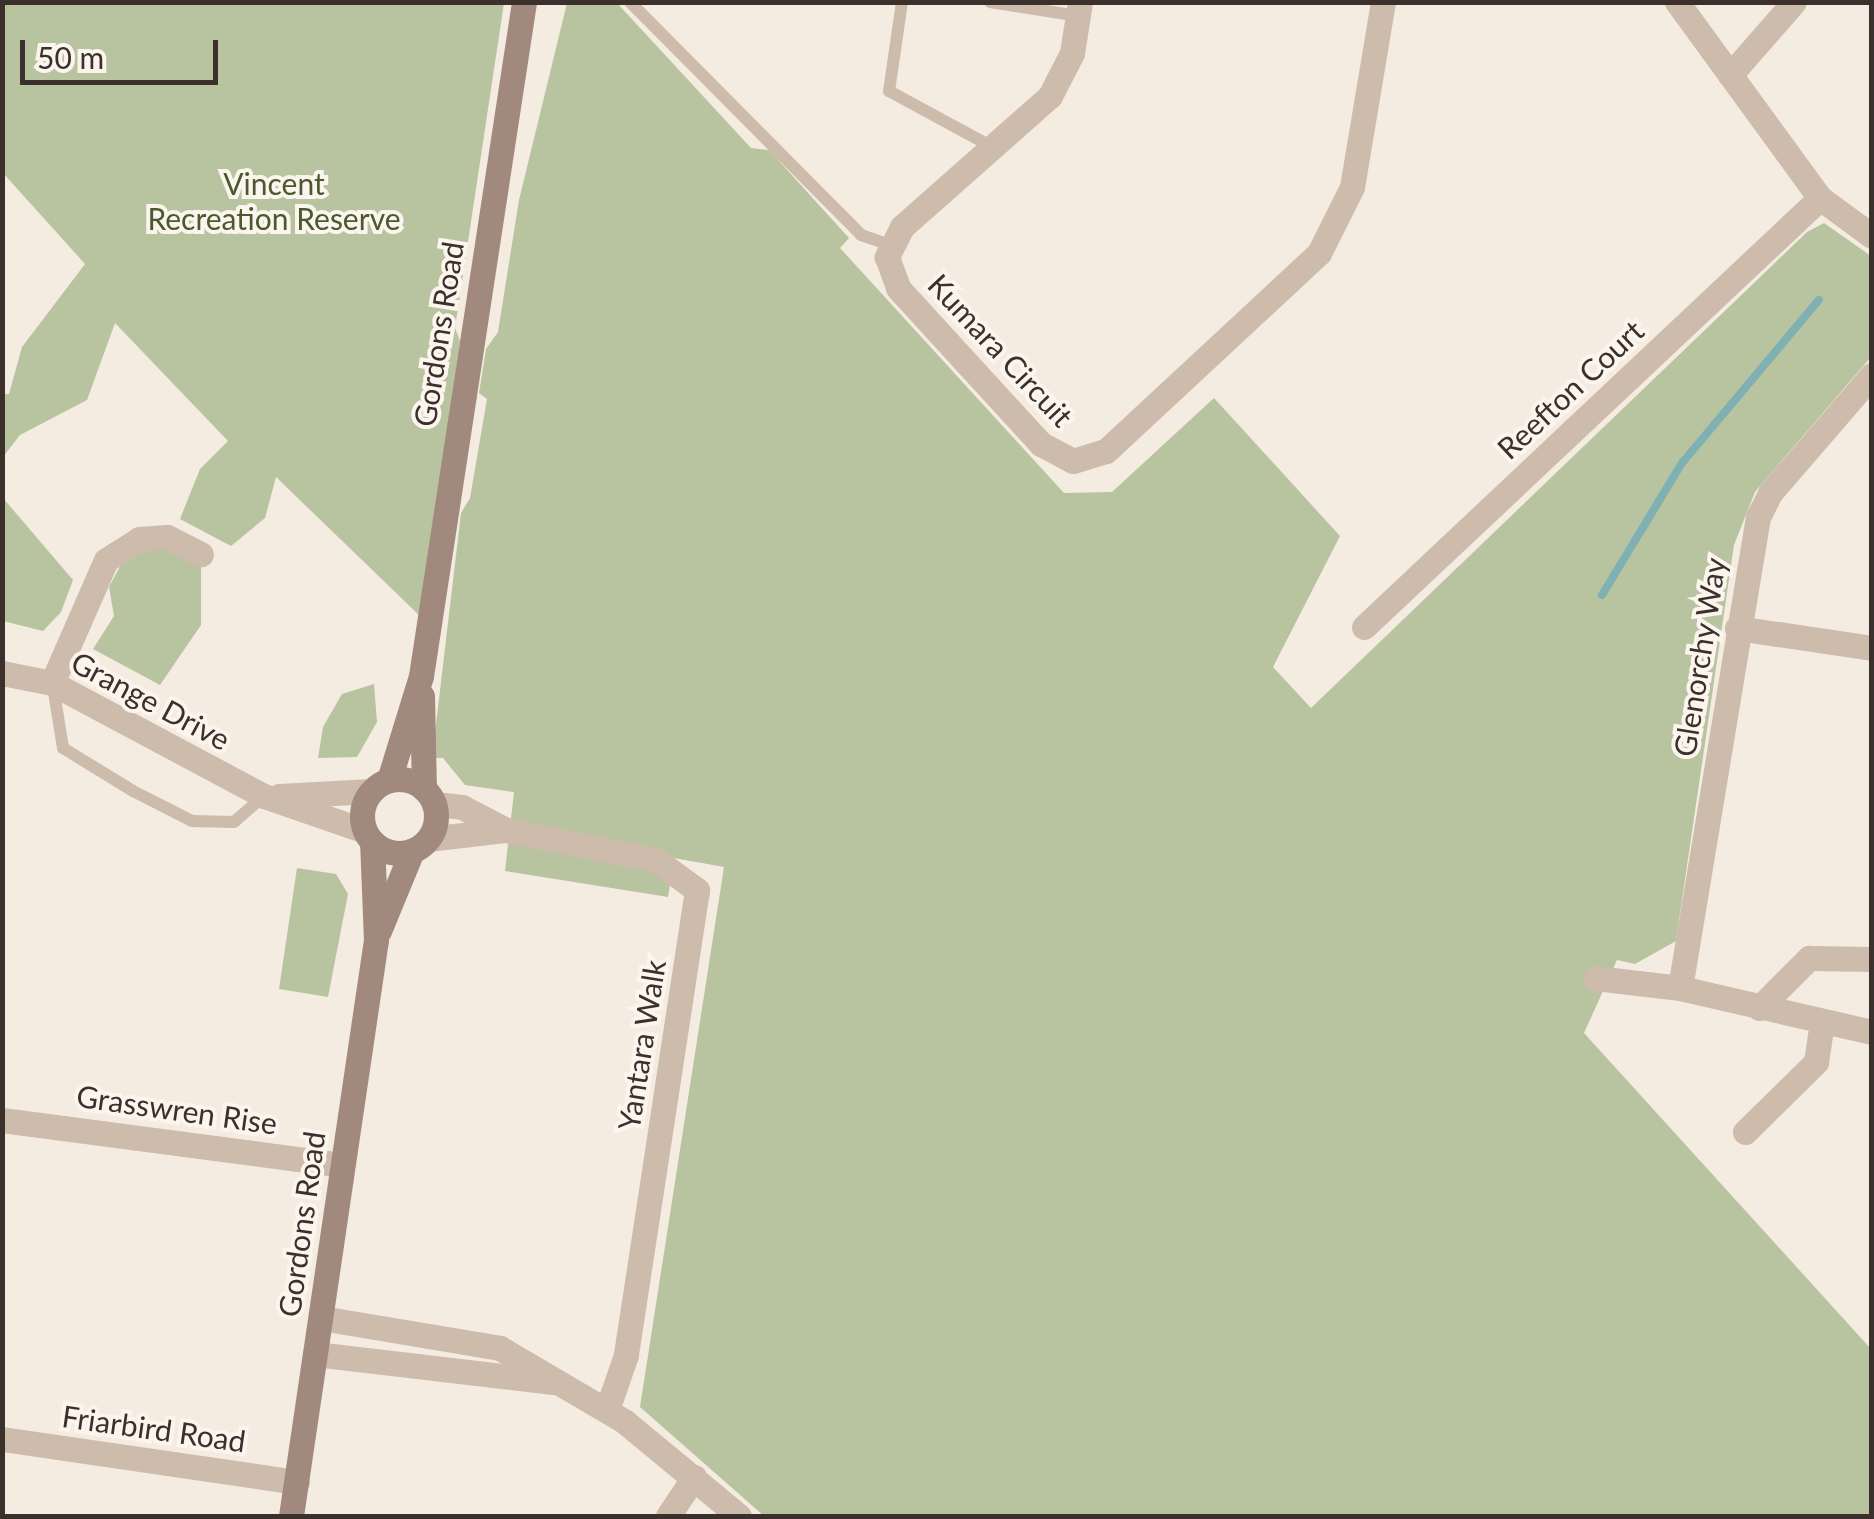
<!DOCTYPE html>
<html>
<head>
<meta charset="utf-8">
<style>
  body { margin:0 }
  #map { position:relative; width:1874px; height:1519px; overflow:hidden; background:#f4ebe1; font-family:Lato,sans-serif }
  div>[style] { position:absolute }
  .green>* { inset:0; background:#b8c4a0 }
  .stream>* { height:8px; margin:-4px; padding:0 4px; transform-origin:4px; border-radius:4px; background:#7fb0b2 }
  .lane>* { height:12px; margin:-6px; padding:0 6px; transform-origin:6px; border-radius:6px; background:#cdbbac }
  .street>* { height:25px; margin:-12.5px; padding:0 12.5px; transform-origin:12.5px; border-radius:12.5px; background:#cdbbac }
  .secondary>* { height:25px; margin:-12.5px; padding:0 12.5px; transform-origin:12.5px; border-radius:12.5px; background:#a18a7d }
  .secondary>.ring { margin:-12.5px; padding:0; box-sizing:content-box; background:none; border:25px solid #a18a7d; border-radius:50% }
  span { translate:-50% -50%; white-space:nowrap; text-align:center; line-height:1.15; -webkit-text-stroke:8px #fbf5ee; paint-order:stroke }
  .park-label { font-size:30px; color:#4a5a2e }
  .street-label { font-size:30px; color:#3b302b }
  .frame { position:absolute; inset:0; border:5px solid #3b302b; pointer-events:none }
  .scale { position:absolute; left:20px; top:40px; width:198px; height:45px; box-sizing:border-box; border:5px solid #3b302b; border-top:0; padding-left:12px; font-size:30px; line-height:35px; white-space:nowrap; color:#3b302b; -webkit-text-stroke:8px #fbf5ee; paint-order:stroke }
</style>
</head>
<body>
<div id="map">
  <div class="green">
    <i style="clip-path:polygon(3px 3px,504px 3px,455px 328px,460px 341px,421px 617px,276px 477px,265px 518px,231px 546px,180px 519px,200px 469px,228px 441px,115px 323px,87px 400px,20px 435px,3px 457px,3px 394px,9px 394px,22px 347px,85px 264px,3px 173px)"></i>
    <i style="clip-path:polygon(567px 3px,617px 3px,751px 148px,769px 150px,849px 238px,840px 248px,1064px 493px,1112px 492px,1214px 398px,1340px 536px,1273px 667px,1311px 708px,1807px 232px,1824px 223px,1871px 256px,1871px 357px,1755px 492px,1734px 545px,1676px 941px,1635px 964px,1617px 960px,1584px 1033px,1871px 1349px,1871px 1516px,764px 1516px,640px 1407px,724px 867px,674px 858px,668px 897px,505px 871px,514px 792px,465px 785px,443px 758px,432px 758px,461px 513px,470px 498px,487px 399px,479px 393px,486px 349px,498px 332px,519px 200px)"></i>
    <i style="clip-path:polygon(3px 498px,73px 580px,61px 612px,43px 631px,3px 621px)"></i>
    <i style="clip-path:polygon(164px 544px,201px 566px,201px 625px,160px 685px,93px 649px,114px 616px,109px 587px,124px 559px)"></i>
    <i style="clip-path:polygon(374px 684px,377px 722px,357px 757px,318px 758px,323px 727px,342px 694px)"></i>
    <i style="clip-path:polygon(297px 868px,336px 874px,348px 894px,328px 997px,279px 989px)"></i>
  </div>
  <div class="stream">
    <i style="left:1602px;top:595px;width:154px;rotate:-58.8deg"></i>
    <i style="left:1682px;top:463px;width:213px;rotate:-50deg"></i>
  </div>
  <div class="lane">
    <i style="left:630px;top:2px;width:328px;rotate:45.2deg"></i>
    <i style="left:861px;top:235px;width:31px;rotate:19deg"></i>
    <i style="left:902px;top:2px;width:90px;rotate:98.3deg"></i>
    <i style="left:889px;top:91px;width:117px;rotate:28.5deg"></i>
    <i style="left:990px;top:2px;width:89px;rotate:9deg"></i>
    <i style="left:53px;top:686px;width:63px;rotate:80.8deg"></i>
    <i style="left:63px;top:748px;width:82px;rotate:31.6deg"></i>
    <i style="left:133px;top:791px;width:66px;rotate:27deg"></i>
    <i style="left:192px;top:821px;width:42px;rotate:1.4deg"></i>
    <i style="left:234px;top:822px;width:40px;rotate:-41deg"></i>
  </div>
  <div class="street">
    <i style="left:1080px;top:2px;width:52px;rotate:98.9deg"></i>
    <i style="left:1072px;top:53px;width:48px;rotate:117.1deg"></i>
    <i style="left:1050px;top:96px;width:198px;rotate:138.5deg"></i>
    <i style="left:902px;top:227px;width:34px;rotate:117deg"></i>
    <i style="left:887px;top:257px;width:33px;rotate:70deg"></i>
    <i style="left:898px;top:288px;width:212px;rotate:47.5deg"></i>
    <i style="left:1041px;top:444px;width:36px;rotate:28deg"></i>
    <i style="left:1073px;top:461px;width:34px;rotate:-17deg"></i>
    <i style="left:1106px;top:451px;width:291px;rotate:-42.9deg"></i>
    <i style="left:1319px;top:253px;width:74px;rotate:-63.4deg"></i>
    <i style="left:1352px;top:187px;width:188px;rotate:-80.5deg"></i>
    <i style="left:1677px;top:2px;width:243px;rotate:53.9deg"></i>
    <i style="left:1820px;top:198px;width:64px;rotate:36.2deg"></i>
    <i style="left:1730px;top:75px;width:97px;rotate:-48.8deg"></i>
    <i style="left:1364px;top:627px;width:626px;rotate:-43.25deg"></i>
    <i style="left:1737px;top:628px;width:136px;rotate:8.4deg"></i>
    <i style="left:2px;top:673px;width:51px;rotate:11.3deg"></i>
    <i style="left:52px;top:683px;width:240px;rotate:28.1deg"></i>
    <i style="left:264px;top:796px;width:107px;rotate:19.1deg"></i>
    <i style="left:52px;top:683px;width:134px;rotate:-66.3deg"></i>
    <i style="left:106px;top:560px;width:39px;rotate:-32deg"></i>
    <i style="left:139px;top:539px;width:28px;rotate:-4deg"></i>
    <i style="left:167px;top:537px;width:38px;rotate:27deg"></i>
    <i style="left:279px;top:796px;width:93px;rotate:-3.1deg"></i>
    <i style="left:434px;top:804px;width:28px;rotate:6deg"></i>
    <i style="left:462px;top:807px;width:50px;rotate:27.6deg"></i>
    <i style="left:506px;top:830px;width:153px;rotate:11.3deg"></i>
    <i style="left:656px;top:860px;width:51px;rotate:36.2deg"></i>
    <i style="left:697px;top:890px;width:470px;rotate:98.7deg"></i>
    <i style="left:626px;top:1355px;width:58px;rotate:109.1deg"></i>
    <i style="left:428px;top:839px;width:79px;rotate:-6.6deg"></i>
    <i style="left:1595px;top:978px;width:86px;rotate:6.7deg"></i>
    <i style="left:1680px;top:988px;width:197px;rotate:12.9deg"></i>
    <i style="left:1680px;top:988px;width:477px;rotate:-80.6deg"></i>
    <i style="left:1758px;top:517px;width:27px;rotate:-63deg"></i>
    <i style="left:1770px;top:493px;width:156px;rotate:-49.2deg"></i>
    <i style="left:1759px;top:1008px;width:71px;rotate:-45deg"></i>
    <i style="left:1809px;top:958px;width:63px;rotate:0.9deg"></i>
    <i style="left:2px;top:1120px;width:343px;rotate:7.5deg"></i>
    <i style="left:1745px;top:1132px;width:100px;rotate:-44.6deg"></i>
    <i style="left:1816px;top:1062px;width:40px;rotate:-81.5deg"></i>
    <i style="left:321px;top:1318px;width:181px;rotate:9.5deg"></i>
    <i style="left:500px;top:1348px;width:144px;rotate:30.5deg"></i>
    <i style="left:624px;top:1421px;width:149px;rotate:39.6deg"></i>
    <i style="left:315px;top:1354px;width:240px;rotate:6.7deg"></i>
    <i style="left:2px;top:1439px;width:298px;rotate:8.3deg"></i>
    <i style="left:668px;top:1516px;width:47px;rotate:-56.3deg"></i>
  </div>
  <div class="secondary">
    <i style="left:422px;top:696px;width:93px;rotate:88.8deg"></i>
    <i class="ring" style="left:362px;top:779px;width:49px;height:49px"></i>
    <i style="left:389px;top:780px;width:109px;rotate:-72.9deg"></i>
    <i style="left:421px;top:676px;width:682px;rotate:-81.31deg"></i>
    <i style="left:379px;top:931px;width:87px;rotate:-67.6deg"></i>
    <i style="left:291px;top:1516px;width:582px;rotate:-81.61deg"></i>
    <i style="left:376px;top:940px;width:98px;rotate:-92.3deg"></i>
  </div>
  <div class="park-label">
    <span style="left:274px;top:200px">Vincent<br>Recreation Reserve</span>
  </div>
  <div class="street-label">
    <span style="left:438px;top:334px;rotate:-81deg">Gordons Road</span>
    <span style="left:1001px;top:350px;rotate:47deg">Kumara Circuit</span>
    <span style="left:1570px;top:389px;rotate:-43deg">Reefton Court</span>
    <span style="left:1699px;top:657px;rotate:-81deg">Glenorchy Way</span>
    <span style="left:151px;top:700px;rotate:28deg">Grange Drive</span>
    <span style="left:641px;top:1045px;rotate:-81deg">Yantara Walk</span>
    <span style="left:177px;top:1109px;rotate:8deg">Grasswren Rise</span>
    <span style="left:301px;top:1224px;rotate:-82deg">Gordons Road</span>
    <span style="left:154px;top:1428px;rotate:8deg">Friarbird Road</span>
  </div>
  <div class="frame"></div>
  <div class="scale">50 m</div>
</div>
</body>
</html>
